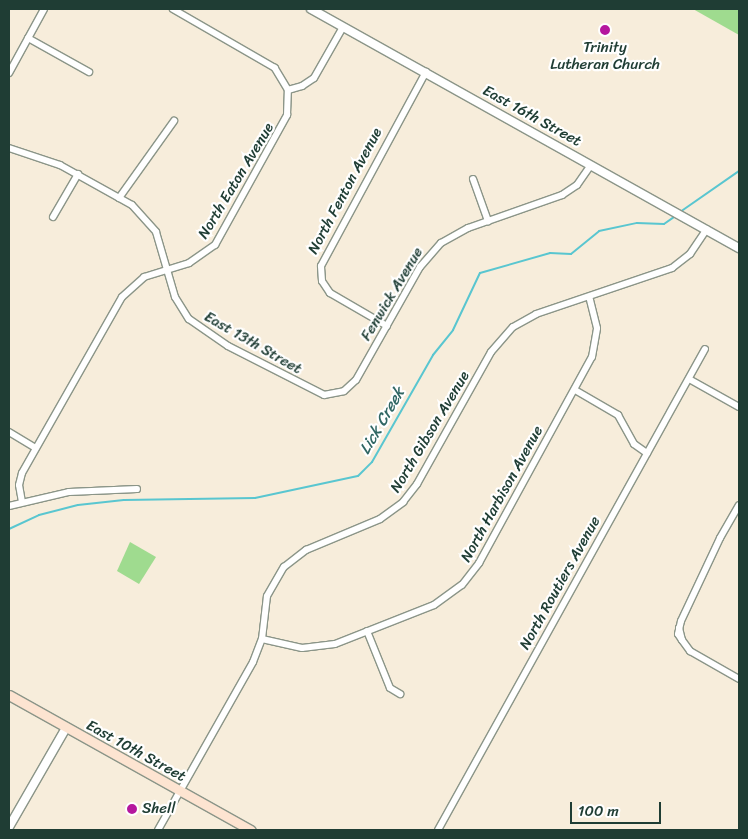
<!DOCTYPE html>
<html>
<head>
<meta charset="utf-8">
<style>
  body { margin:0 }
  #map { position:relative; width:748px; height:839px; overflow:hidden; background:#f7eddb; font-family:Sriracha,sans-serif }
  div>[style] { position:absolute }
  .green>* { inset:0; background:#9fdb8f }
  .stream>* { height:2px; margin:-1px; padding:0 1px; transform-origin:1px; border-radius:1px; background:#59c6d0 }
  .roads { filter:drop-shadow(1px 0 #8b9588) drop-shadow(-1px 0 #8b9588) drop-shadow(0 1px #8b9588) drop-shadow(0 -1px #8b9588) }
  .minor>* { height:6px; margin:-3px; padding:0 3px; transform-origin:3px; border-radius:3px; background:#fff }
  .tertiary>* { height:8px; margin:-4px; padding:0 4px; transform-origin:4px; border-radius:4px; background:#fff }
  .secondary>* { height:9px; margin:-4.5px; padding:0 4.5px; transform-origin:4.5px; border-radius:4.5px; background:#fde4d1 }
  .dots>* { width:14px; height:14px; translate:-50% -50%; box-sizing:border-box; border:2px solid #fff; border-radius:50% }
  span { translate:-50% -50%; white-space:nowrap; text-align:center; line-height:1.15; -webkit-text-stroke:4.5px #fff; paint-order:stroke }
  .poi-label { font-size:15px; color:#1f3d34 }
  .left { translate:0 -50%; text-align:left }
  .street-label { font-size:15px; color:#1f3d34 }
  .water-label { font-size:16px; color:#306663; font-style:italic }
  .frame { position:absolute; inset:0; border:10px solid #1f3d34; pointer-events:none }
  .scale { position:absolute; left:570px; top:802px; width:91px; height:22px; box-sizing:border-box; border:2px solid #1f3d34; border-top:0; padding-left:6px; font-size:15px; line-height:18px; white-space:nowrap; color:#1f3d34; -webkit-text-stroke:4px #fff; paint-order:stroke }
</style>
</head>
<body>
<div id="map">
  <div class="green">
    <i style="clip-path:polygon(693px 9px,739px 9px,739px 35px)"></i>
    <i style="clip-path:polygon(130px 542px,156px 557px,139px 584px,117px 571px)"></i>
  </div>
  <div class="stream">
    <i style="left:680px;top:212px;width:72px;rotate:-34.8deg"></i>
    <i style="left:9px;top:529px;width:33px;rotate:-25deg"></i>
    <i style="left:39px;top:515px;width:40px;rotate:-14.4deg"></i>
    <i style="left:78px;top:505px;width:46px;rotate:-6.2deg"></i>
    <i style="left:124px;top:500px;width:131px;rotate:-0.9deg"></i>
    <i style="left:255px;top:498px;width:105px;rotate:-12.1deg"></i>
    <i style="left:358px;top:476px;width:20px;rotate:-45deg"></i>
    <i style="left:372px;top:462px;width:123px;rotate:-60.3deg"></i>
    <i style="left:433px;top:355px;width:32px;rotate:-51deg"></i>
    <i style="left:453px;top:330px;width:63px;rotate:-64.7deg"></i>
    <i style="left:480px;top:273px;width:73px;rotate:-15.9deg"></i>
    <i style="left:550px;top:253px;width:21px;rotate:3deg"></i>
    <i style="left:571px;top:254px;width:36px;rotate:-39deg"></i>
    <i style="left:599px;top:231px;width:39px;rotate:-12deg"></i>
    <i style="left:637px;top:223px;width:27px;rotate:2deg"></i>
    <i style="left:664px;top:224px;width:12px;rotate:-35deg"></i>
  </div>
  <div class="roads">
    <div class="minor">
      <i style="left:28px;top:38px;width:70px;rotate:29.1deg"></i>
      <i style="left:9px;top:73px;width:73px;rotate:-61.3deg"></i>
      <i style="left:288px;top:90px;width:15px;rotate:-16deg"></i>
      <i style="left:302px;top:86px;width:14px;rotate:-34deg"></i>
      <i style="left:314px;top:78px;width:59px;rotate:-60.4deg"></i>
      <i style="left:9px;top:148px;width:54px;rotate:18.4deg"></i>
      <i style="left:60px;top:165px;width:82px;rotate:29.1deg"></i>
      <i style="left:132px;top:205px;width:36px;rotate:48deg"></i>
      <i style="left:156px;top:232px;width:68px;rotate:73.7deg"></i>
      <i style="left:175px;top:297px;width:26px;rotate:58deg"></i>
      <i style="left:189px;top:319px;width:47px;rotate:34.7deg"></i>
      <i style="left:228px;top:346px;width:108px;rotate:27deg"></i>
      <i style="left:324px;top:395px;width:20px;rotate:-11deg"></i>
      <i style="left:344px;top:391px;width:16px;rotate:-43deg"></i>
      <i style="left:356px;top:380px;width:130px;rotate:-60.5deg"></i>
      <i style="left:420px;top:267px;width:32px;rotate:-49deg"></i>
      <i style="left:441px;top:243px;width:31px;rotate:-29deg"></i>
      <i style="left:468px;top:228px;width:100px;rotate:-19.3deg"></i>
      <i style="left:562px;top:195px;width:18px;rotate:-34deg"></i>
      <i style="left:577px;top:185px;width:24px;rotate:-55deg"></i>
      <i style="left:473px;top:179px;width:45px;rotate:70.3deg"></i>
      <i style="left:119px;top:198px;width:95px;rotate:-54.5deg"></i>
      <i style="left:53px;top:217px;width:50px;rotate:-59.8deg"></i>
      <i style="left:387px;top:326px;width:66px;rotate:-149.9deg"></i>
      <i style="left:330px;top:293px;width:14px;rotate:-124deg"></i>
      <i style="left:322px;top:281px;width:15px;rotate:-94deg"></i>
      <i style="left:321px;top:266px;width:221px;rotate:-61.6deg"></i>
      <i style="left:689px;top:379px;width:57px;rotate:29.2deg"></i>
      <i style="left:575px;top:390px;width:50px;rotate:30.2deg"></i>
      <i style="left:618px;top:415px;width:33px;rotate:61deg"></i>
      <i style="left:634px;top:444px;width:16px;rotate:35deg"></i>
      <i style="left:9px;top:432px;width:31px;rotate:31deg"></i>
      <i style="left:22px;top:502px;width:17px;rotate:-100deg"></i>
      <i style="left:19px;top:485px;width:12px;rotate:-76deg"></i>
      <i style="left:22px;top:473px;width:202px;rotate:-60.4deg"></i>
      <i style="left:122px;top:297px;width:30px;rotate:-42deg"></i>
      <i style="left:144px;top:277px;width:47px;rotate:-17.3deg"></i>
      <i style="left:189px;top:263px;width:32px;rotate:-35deg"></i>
      <i style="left:215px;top:245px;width:149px;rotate:-61deg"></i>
      <i style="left:287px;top:115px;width:25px;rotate:-88deg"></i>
      <i style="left:288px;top:90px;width:26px;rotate:-121deg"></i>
      <i style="left:275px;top:68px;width:118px;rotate:-150deg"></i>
      <i style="left:9px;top:506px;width:62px;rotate:-13.1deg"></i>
      <i style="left:69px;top:492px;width:68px;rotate:-2.5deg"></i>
      <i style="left:679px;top:628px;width:12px;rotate:76deg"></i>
      <i style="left:682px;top:640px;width:7px;rotate:-124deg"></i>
      <i style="left:678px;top:634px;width:13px;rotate:-77deg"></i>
      <i style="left:681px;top:621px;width:92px;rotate:-64.8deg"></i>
      <i style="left:720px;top:538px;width:38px;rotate:-60deg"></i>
      <i style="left:367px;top:631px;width:61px;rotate:68deg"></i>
      <i style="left:390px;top:688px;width:12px;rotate:31deg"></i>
      <i style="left:262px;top:639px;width:41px;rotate:12.7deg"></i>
      <i style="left:302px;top:648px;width:33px;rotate:-7deg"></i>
      <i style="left:335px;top:644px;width:106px;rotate:-21.5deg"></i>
      <i style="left:434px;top:605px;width:34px;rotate:-36deg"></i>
      <i style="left:462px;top:585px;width:28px;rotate:-52deg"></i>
      <i style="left:479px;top:563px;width:235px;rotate:-61.3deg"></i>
      <i style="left:592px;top:357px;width:29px;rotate:-80deg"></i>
      <i style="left:597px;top:328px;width:32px;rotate:-104deg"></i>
      <i style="left:682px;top:640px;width:14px;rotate:54deg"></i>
      <i style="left:690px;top:651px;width:56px;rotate:29.7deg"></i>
      <i style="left:158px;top:830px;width:193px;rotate:-60.5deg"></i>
      <i style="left:253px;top:662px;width:25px;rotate:-69deg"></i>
      <i style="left:262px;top:639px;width:43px;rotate:-83.4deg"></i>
      <i style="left:267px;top:596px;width:34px;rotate:-60deg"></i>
      <i style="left:284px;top:567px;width:28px;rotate:-38deg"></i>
      <i style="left:306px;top:550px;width:80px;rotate:-22.7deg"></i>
      <i style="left:380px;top:519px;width:29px;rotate:-36deg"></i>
      <i style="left:403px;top:502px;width:23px;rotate:-52deg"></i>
      <i style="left:417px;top:484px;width:151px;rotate:-60.7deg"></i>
      <i style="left:491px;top:352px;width:33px;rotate:-49deg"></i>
      <i style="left:513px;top:327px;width:26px;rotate:-29deg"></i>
      <i style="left:536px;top:314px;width:144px;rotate:-18.7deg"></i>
      <i style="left:672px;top:268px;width:23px;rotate:-38deg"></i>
      <i style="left:690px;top:254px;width:30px;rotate:-56deg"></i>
      <i style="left:438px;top:830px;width:550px;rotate:-60.97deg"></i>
    </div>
    <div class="tertiary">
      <i style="left:311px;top:9px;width:490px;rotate:29.2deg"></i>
      <i style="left:9px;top:827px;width:114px;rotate:-60.1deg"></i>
    </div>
    <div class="secondary">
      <i style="left:9px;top:695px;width:277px;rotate:29.2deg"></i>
    </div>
  </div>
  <div class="dots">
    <i style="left:605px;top:30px;background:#b5179e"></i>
    <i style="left:132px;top:809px;background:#b5179e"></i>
  </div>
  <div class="poi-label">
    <span style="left:605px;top:56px">Trinity<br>Lutheran Church</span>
    <span class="left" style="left:142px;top:809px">Shell</span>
  </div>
  <div class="street-label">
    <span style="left:532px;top:116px;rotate:29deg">East 16th Street</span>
    <span style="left:236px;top:181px;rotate:-59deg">North Eaton Avenue</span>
    <span style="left:345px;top:191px;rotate:-62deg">North Fenton Avenue</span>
    <span style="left:392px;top:294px;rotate:-59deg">Fenwick Avenue</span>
    <span style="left:253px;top:343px;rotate:30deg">East 13th Street</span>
    <span style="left:430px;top:432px;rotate:-59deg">North Gibson Avenue</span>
    <span style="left:502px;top:494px;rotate:-61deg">North Harbison Avenue</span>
    <span style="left:560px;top:583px;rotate:-61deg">North Routiers Avenue</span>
    <span style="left:136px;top:751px;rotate:29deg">East 10th Street</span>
  </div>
  <div class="water-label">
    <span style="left:382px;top:421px;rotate:-60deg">Lick Creek</span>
  </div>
  <div class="frame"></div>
  <div class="scale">100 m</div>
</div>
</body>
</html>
